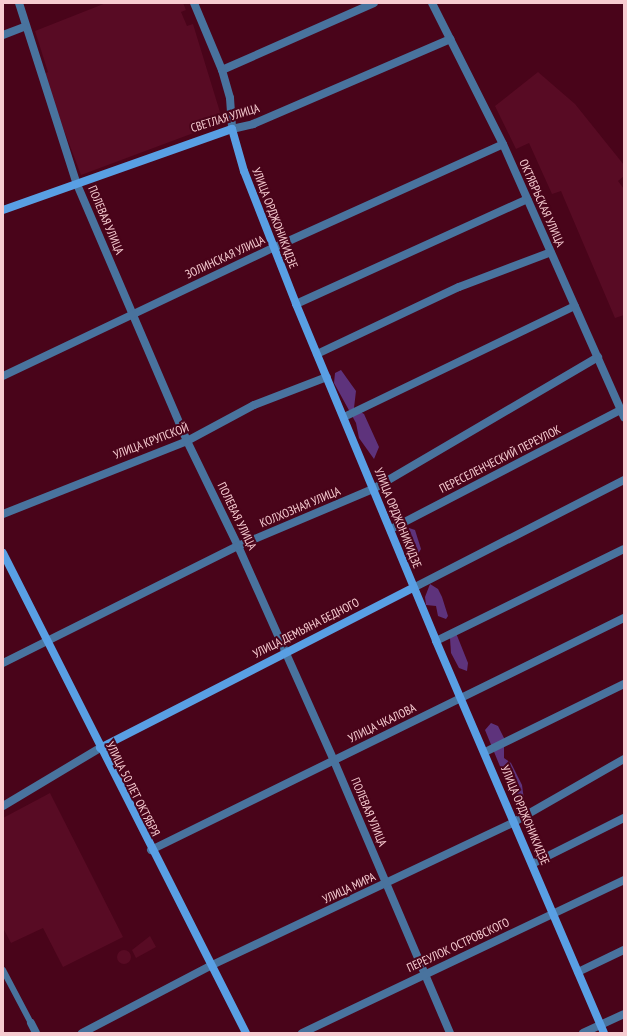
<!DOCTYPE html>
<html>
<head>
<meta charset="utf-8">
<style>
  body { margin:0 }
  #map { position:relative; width:627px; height:1036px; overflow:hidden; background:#49041a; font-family:"PT Sans Narrow",sans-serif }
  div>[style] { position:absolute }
  .built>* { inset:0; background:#580b24 }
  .round { border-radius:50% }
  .forest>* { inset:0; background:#5e337c }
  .pedestrian>* { height:6px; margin:-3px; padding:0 3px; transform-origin:3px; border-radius:3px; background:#49739e }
  .minor>* { height:8px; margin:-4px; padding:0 4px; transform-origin:4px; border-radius:4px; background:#49739e }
  .tertiary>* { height:8px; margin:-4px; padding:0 4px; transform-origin:4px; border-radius:4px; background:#49739e }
  .secondary>* { height:8px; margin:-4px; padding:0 4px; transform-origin:4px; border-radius:4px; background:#599fe4 }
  span { translate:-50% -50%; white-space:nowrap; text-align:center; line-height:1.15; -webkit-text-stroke:4px #49041a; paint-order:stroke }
  .street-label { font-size:12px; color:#f7ccd1 }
  .frame { position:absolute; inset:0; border:4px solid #f7ccd1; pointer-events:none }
</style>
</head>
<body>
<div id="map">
  <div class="built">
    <i style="clip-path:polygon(106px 3px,183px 3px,186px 10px,181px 12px,187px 26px,193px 24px,223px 122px,81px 175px,43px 75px,48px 72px,35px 31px)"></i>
    <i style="clip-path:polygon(538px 72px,575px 104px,624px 165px,624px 176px,618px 181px,624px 189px,624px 315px,615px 318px,561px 191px,552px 194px,529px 143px,516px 149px,495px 106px)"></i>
    <i style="clip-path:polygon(50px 793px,123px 937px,63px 967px,43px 928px,11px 943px,3px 928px,3px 818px)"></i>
    <i style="clip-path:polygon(150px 936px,156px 947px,136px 958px,132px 950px)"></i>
    <i class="round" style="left:117px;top:950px;width:14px;height:14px"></i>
  </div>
  <div class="forest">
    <i style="clip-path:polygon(341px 370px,356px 391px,354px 408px,364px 414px,379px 447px,374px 459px,359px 438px,356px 423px,334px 383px,335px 373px)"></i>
    <i style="clip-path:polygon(409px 528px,415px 530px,421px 549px,412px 564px,403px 538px)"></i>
    <i style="clip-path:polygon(430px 584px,438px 589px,442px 597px,448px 616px,446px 619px,438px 616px,436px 606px,426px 605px,425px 597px)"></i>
    <i style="clip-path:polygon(456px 633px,468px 663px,467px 671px,459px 668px,451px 653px,450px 638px)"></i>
    <i style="clip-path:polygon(491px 723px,498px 726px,504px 738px,504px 758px,511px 763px,522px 785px,525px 807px,518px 810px,485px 730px)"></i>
  </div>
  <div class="pedestrian">
    <i style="left:3px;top:970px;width:60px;rotate:62.2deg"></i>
  </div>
  <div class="minor">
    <i style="left:19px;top:3px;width:188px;rotate:72.3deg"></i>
    <i style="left:76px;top:182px;width:282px;rotate:66.8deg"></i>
    <i style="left:187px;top:441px;width:117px;rotate:64.1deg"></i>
    <i style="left:238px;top:546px;width:235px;rotate:65.9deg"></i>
    <i style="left:334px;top:761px;width:296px;rotate:66.9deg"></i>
    <i style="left:432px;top:3px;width:158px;rotate:63.3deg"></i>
    <i style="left:3px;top:35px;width:22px;rotate:-21deg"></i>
    <i style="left:222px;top:70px;width:166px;rotate:-23.8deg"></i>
    <i style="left:232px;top:129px;width:22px;rotate:-13deg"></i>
    <i style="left:253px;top:124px;width:215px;rotate:-23.3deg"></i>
    <i style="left:296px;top:304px;width:254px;rotate:-24.4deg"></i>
    <i style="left:317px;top:354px;width:157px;rotate:-25.3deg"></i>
    <i style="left:459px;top:287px;width:98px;rotate:-20.8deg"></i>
    <i style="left:3px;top:376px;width:299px;rotate:-25.4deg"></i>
    <i style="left:344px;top:417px;width:256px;rotate:-25.7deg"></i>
    <i style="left:3px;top:514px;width:198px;rotate:-21.6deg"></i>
    <i style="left:187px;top:441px;width:76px;rotate:-28.2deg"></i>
    <i style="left:254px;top:405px;width:78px;rotate:-21deg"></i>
    <i style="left:391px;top:529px;width:259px;rotate:-27.4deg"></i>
    <i style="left:436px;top:641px;width:209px;rotate:-26.1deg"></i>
    <i style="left:3px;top:663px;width:263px;rotate:-26.5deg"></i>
    <i style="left:238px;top:546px;width:147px;rotate:-22.9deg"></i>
    <i style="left:373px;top:489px;width:261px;rotate:-30.4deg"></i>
    <i style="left:485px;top:752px;width:155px;rotate:-26.1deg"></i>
    <i style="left:3px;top:806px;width:113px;rotate:-30.9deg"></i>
    <i style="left:151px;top:850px;width:527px;rotate:-26.13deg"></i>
    <i style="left:532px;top:864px;width:103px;rotate:-26.6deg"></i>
    <i style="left:578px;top:972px;width:51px;rotate:-25.6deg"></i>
    <i style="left:31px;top:1023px;width:11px;rotate:63deg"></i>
    <i style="left:82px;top:1033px;width:144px;rotate:-27.6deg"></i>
    <i style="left:210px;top:966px;width:336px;rotate:-25.3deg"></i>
    <i style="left:514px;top:822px;width:127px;rotate:-29.8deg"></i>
    <i style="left:302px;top:1033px;width:357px;rotate:-25.4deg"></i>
    <i style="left:583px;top:1033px;width:45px;rotate:-24.9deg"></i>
  </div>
  <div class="tertiary">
    <i style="left:194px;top:3px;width:73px;rotate:67.3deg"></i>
    <i style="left:222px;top:70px;width:29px;rotate:74deg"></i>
    <i style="left:230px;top:98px;width:31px;rotate:86deg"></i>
    <i style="left:273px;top:248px;width:252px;rotate:-24.3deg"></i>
    <i style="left:503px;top:144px;width:299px;rotate:66.1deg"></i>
    <i style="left:413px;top:588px;width:237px;rotate:-27.1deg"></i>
  </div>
  <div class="secondary">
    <i style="left:3px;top:210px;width:243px;rotate:-19.5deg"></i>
    <i style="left:232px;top:129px;width:44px;rotate:74.1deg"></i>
    <i style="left:244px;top:171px;width:143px;rotate:68.6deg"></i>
    <i style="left:296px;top:304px;width:365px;rotate:67.4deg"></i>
    <i style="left:436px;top:641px;width:426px;rotate:66.8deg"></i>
    <i style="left:3px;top:553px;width:538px;rotate:63.15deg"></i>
    <i style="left:100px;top:748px;width:352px;rotate:-27.1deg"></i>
  </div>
  <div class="street-label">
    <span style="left:225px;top:118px;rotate:-17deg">СВЕТЛАЯ УЛИЦА</span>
    <span style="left:542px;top:203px;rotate:66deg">ОКТЯБРЬСКАЯ УЛИЦА</span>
    <span style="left:275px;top:218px;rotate:69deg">УЛИЦА ОРДЖОНИКИДЗЕ</span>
    <span style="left:106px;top:220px;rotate:67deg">ПОЛЕВАЯ УЛИЦА</span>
    <span style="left:225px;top:257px;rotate:-25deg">ЗОЛИНСКАЯ УЛИЦА</span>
    <span style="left:151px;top:441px;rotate:-21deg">УЛИЦА КРУПСКОЙ</span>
    <span style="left:500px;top:459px;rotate:-27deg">ПЕРЕСЕЛЕНЧЕСКИЙ ПЕРЕУЛОК</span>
    <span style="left:300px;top:507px;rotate:-23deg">КОЛХОЗНАЯ УЛИЦА</span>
    <span style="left:237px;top:516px;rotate:64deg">ПОЛЕВАЯ УЛИЦА</span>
    <span style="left:398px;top:518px;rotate:68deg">УЛИЦА ОРДЖОНИКИДЗЕ</span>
    <span style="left:306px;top:628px;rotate:-27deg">УЛИЦА ДЕМЬЯНА БЕДНОГО</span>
    <span style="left:382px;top:723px;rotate:-26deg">УЛИЦА ЧКАЛОВА</span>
    <span style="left:133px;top:789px;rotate:63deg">УЛИЦА 50 ЛЕТ ОКТЯБРЯ</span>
    <span style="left:369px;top:812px;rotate:67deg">ПОЛЕВАЯ УЛИЦА</span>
    <span style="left:525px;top:815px;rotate:67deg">УЛИЦА ОРДЖОНИКИДЗЕ</span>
    <span style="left:349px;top:888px;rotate:-25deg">УЛИЦА МИРА</span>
    <span style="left:458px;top:945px;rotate:-25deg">ПЕРЕУЛОК ОСТРОВСКОГО</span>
  </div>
  <div class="frame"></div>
</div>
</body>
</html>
